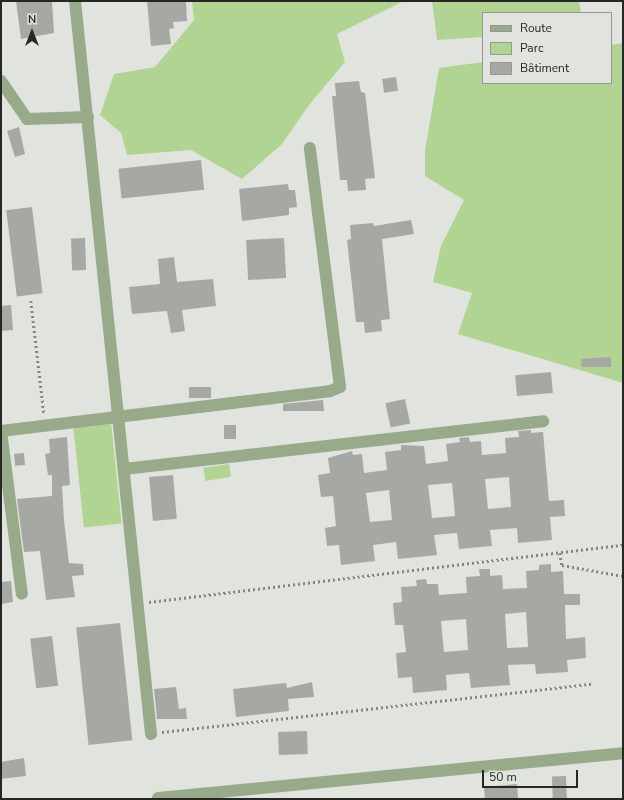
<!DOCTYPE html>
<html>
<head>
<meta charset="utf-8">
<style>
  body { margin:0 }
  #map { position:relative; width:624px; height:800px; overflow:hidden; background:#e1e4de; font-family:"Nunito Sans",sans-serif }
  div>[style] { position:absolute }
  .green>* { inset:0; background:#b2d492; transform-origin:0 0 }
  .building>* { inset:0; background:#a5a8a3; transform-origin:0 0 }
  .path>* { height:2.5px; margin-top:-1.25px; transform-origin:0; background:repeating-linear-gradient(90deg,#838581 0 2px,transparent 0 5px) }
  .minor>* { height:12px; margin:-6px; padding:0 6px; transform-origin:6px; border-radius:6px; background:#99aa8b }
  span { translate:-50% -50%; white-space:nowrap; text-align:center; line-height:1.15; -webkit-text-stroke:3px #e1e4de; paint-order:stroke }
  .frame { position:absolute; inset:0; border:2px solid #262725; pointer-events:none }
  .legend { position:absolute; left:482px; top:12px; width:130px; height:72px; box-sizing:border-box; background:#e1e4de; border:1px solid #969894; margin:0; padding:5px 7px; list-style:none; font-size:12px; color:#262725 }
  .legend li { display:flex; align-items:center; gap:8px; height:20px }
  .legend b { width:20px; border:1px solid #969894 }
  .north { position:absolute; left:12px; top:12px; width:40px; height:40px; -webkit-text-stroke:3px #e1e4de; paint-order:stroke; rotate:0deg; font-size:11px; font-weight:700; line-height:16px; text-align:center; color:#262725 }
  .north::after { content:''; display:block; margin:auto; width:14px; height:18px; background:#262725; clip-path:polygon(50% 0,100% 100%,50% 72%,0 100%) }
  .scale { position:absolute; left:482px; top:770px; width:96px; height:18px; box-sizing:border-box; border:2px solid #262725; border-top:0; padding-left:5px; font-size:12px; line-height:14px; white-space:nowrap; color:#262725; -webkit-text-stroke:3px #e1e4de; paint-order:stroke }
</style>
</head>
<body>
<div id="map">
  <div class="green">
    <i style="clip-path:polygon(192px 1px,404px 1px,337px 34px,345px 62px,309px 105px,282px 144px,242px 179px,191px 150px,127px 155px,121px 133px,100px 115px,114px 74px,155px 67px,194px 20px)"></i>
    <i style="clip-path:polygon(432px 1px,579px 1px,581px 13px,483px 13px,483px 37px,437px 40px)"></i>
    <i style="clip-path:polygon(623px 43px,623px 382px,620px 382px,458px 334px,472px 293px,433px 282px,441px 246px,464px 200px,425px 176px,425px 151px,439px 68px,483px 62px,483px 83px,611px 83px,611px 45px)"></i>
    <i style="left:111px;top:422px;width:102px;height:38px;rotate:84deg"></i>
    <i style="left:229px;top:464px;width:13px;height:26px;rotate:81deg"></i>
  </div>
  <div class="building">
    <i style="clip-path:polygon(16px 1px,52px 1px,54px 33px,21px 39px)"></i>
    <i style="clip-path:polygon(147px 1px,186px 2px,187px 21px,173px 22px,174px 28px,169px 29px,171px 44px,151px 46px)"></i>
    <i style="left:396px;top:77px;width:14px;height:14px;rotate:82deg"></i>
    <i style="clip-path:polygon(359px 81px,361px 92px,365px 93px,375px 178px,365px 179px,366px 190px,348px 191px,347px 180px,340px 180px,332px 96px,336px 96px,335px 83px)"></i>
    <i style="clip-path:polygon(19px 127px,25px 154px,15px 157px,7px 131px)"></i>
    <i style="left:201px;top:160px;width:30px;height:83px;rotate:84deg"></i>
    <i style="clip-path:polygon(288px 184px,289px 190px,295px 190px,297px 207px,289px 208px,289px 215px,242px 221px,239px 189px)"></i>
    <i style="left:32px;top:207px;width:87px;height:26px;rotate:83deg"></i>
    <i style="clip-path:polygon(411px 220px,414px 234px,382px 239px,390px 319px,381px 320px,382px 331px,365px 333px,364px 322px,356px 322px,347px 240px,351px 239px,350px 225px,373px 223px,374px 226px)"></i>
    <i style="left:85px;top:238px;width:32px;height:14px;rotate:88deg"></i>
    <i style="left:284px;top:238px;width:40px;height:38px;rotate:87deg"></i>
    <i style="clip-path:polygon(174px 257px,177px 282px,213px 279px,216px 306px,182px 310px,185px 331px,171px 333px,167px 311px,132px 314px,129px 287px,160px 284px,158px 259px)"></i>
    <i style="clip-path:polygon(11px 305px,13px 330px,1px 331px,1px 306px)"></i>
    <i style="clip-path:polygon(611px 357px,611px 367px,582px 367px,581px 359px)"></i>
    <i style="left:551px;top:372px;width:21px;height:36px;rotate:85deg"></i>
    <i style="left:211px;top:387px;width:11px;height:22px;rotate:90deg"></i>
    <i style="left:405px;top:399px;width:25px;height:20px;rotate:78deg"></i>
    <i style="clip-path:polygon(323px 400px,324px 411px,283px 411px,283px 404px)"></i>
    <i style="left:224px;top:425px;width:12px;height:14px"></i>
    <i style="clip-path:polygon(evenodd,531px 430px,531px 433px,543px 432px,549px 501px,564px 500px,565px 516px,550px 517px,552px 540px,518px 543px,517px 528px,490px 530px,492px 546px,459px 549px,457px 533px,434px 535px,437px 555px,398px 559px,396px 542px,373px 545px,375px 561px,341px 565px,339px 545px,327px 546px,325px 528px,336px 526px,333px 496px,321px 497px,318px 475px,330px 473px,328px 458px,352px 451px,353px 455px,362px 454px,364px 473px,387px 470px,385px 452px,401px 450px,401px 445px,424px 446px,426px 464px,448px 461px,446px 444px,460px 442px,459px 438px,469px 437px,470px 442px,481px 441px,482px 455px,506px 453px,505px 438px,519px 437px,518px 431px,531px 430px,509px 477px,511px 507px,488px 509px,485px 479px,509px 477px,531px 430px,452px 483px,455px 516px,432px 518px,428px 485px,452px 483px,531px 430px,389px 490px,392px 520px,370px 522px,366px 493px,389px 490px)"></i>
    <i style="clip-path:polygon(67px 437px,70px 485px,62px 486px,64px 520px,69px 563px,83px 564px,84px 575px,72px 576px,75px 597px,46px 600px,40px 551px,24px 552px,17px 499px,52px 496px,52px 475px,48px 475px,45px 454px,50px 453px,49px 439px)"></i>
    <i style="left:24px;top:453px;width:12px;height:10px;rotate:85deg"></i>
    <i style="left:173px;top:475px;width:44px;height:24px;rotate:85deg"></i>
    <i style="clip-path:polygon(evenodd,551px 564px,551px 572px,563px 571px,564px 594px,580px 594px,580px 605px,565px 605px,566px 639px,585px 637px,586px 658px,567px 660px,568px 672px,536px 674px,535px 664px,508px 665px,510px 685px,471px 688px,469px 673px,446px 675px,447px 690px,413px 693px,412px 677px,398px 678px,396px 653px,406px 652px,403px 625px,395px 625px,393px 603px,402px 602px,401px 587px,417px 586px,416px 580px,426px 579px,427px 584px,438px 584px,439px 595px,467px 593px,466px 577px,480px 576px,479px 569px,490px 569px,490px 576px,502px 575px,503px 589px,527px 588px,526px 571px,539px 570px,539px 565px,551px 564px,526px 612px,528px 647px,507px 648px,505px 614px,526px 612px,551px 564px,466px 619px,468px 650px,444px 652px,441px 621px,466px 619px)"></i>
    <i style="clip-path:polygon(11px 581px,13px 602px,1px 604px,1px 582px)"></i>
    <i style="left:120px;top:623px;width:118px;height:44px;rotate:84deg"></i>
    <i style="left:52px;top:636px;width:50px;height:22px;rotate:83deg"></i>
    <i style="clip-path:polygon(312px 682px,314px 697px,288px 699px,289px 711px,236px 717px,233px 689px,286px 683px,287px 688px)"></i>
    <i style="clip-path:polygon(176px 687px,179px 709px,186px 708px,187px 719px,157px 719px,154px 689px)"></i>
    <i style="left:307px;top:731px;width:23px;height:29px;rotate:88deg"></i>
    <i style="clip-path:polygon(24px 758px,26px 776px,1px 779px,1px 762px)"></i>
    <i style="left:566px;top:776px;width:23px;height:14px;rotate:88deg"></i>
    <i style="clip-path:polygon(517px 784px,518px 799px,485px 799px,484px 787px)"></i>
  </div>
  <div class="path">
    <i style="left:31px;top:301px;width:114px;rotate:83.4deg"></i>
    <i style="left:560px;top:553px;width:12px;rotate:81deg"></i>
    <i style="left:562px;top:565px;width:62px;rotate:10.2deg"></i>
    <i style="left:149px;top:602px;width:477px;rotate:-6.9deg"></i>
    <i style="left:162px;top:732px;width:432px;rotate:-6.4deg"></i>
  </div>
  <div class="minor">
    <i style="left:75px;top:1px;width:737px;rotate:84.08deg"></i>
    <i style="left:1px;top:81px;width:46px;rotate:55.6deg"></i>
    <i style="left:27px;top:119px;width:61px;rotate:-1.9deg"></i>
    <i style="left:1px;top:431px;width:331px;rotate:-6.9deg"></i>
    <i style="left:330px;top:391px;width:11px;rotate:-22deg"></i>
    <i style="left:340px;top:387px;width:241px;rotate:-97.2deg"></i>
    <i style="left:1px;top:431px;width:164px;rotate:82.7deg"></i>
    <i style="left:124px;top:469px;width:422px;rotate:-6.5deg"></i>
    <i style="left:158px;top:798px;width:467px;rotate:-5.5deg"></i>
  </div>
  <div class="frame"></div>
  <ul class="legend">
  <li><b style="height:5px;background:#99aa8b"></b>Route</li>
  <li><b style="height:11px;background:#b2d492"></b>Parc</li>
  <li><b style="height:11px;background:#a5a8a3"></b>Bâtiment</li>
  </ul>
  <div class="north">N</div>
  <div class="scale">50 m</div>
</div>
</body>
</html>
